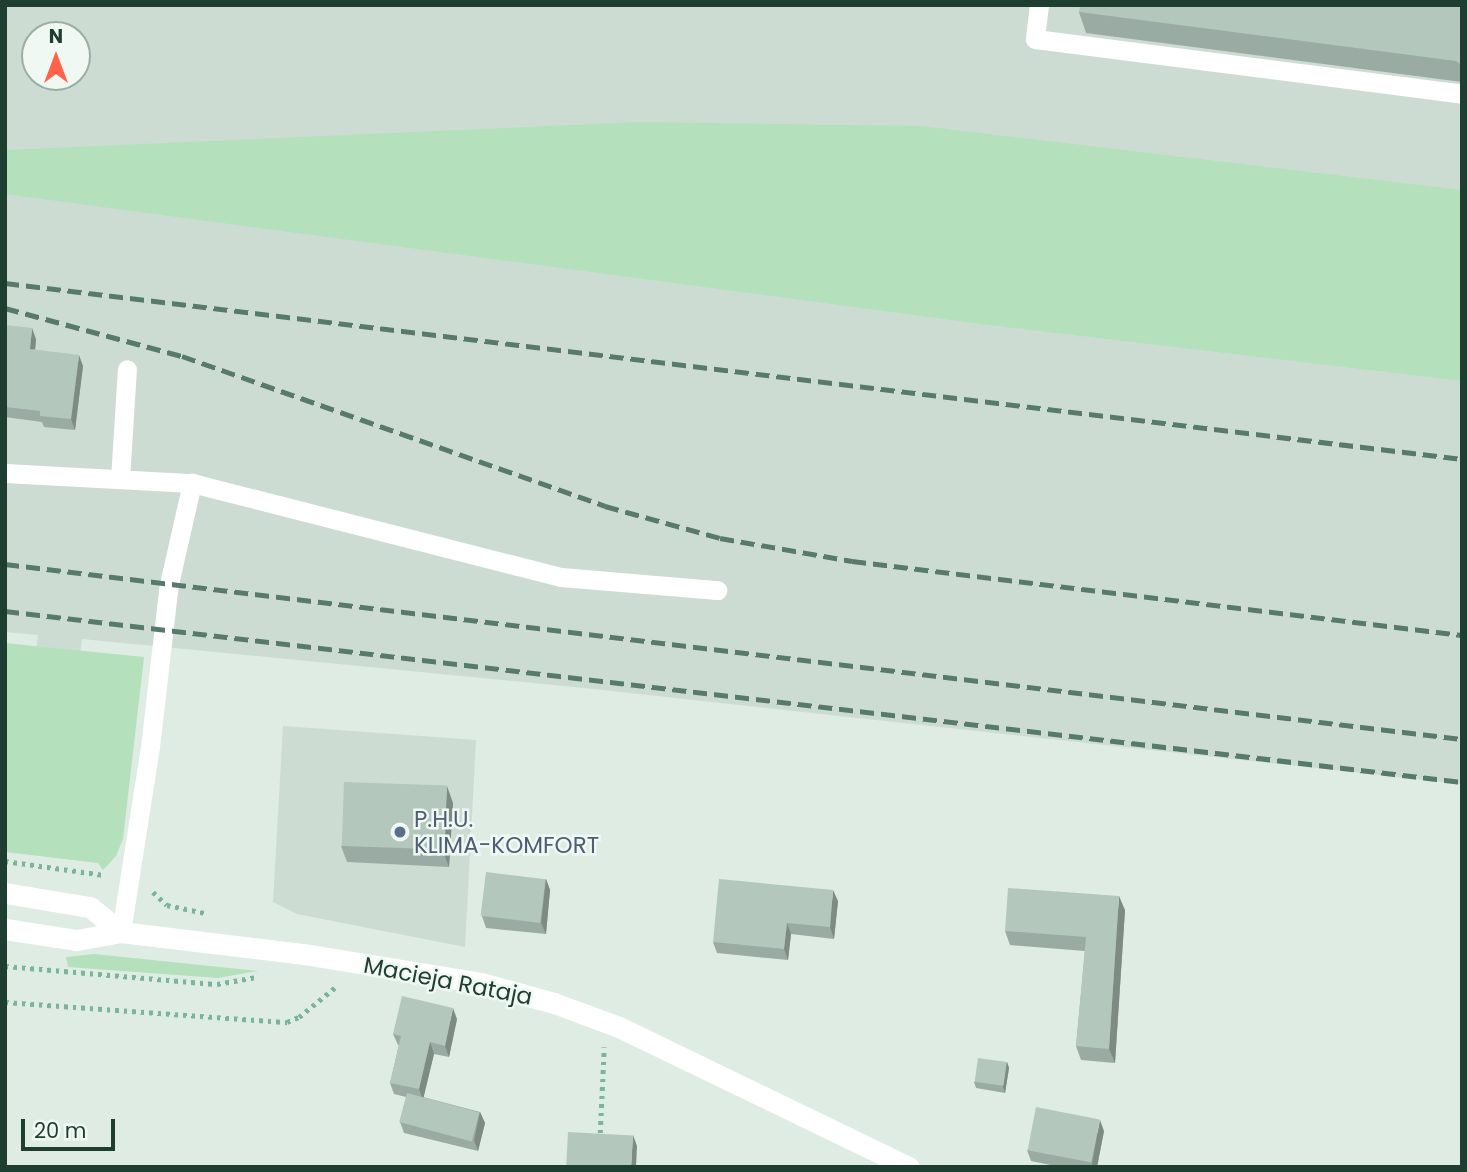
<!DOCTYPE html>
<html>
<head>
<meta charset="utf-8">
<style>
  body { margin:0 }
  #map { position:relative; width:1467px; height:1172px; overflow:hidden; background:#deece4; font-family:Poppins,sans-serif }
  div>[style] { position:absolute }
  .built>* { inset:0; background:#ccdcd3 }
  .green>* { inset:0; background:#b4e0bb }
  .path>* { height:4.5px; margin-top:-2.25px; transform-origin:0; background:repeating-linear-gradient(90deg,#7bb39b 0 3.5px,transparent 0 8.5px) }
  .lane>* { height:19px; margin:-9.5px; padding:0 9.5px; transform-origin:9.5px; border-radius:9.5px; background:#fff }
  .street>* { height:21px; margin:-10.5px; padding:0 10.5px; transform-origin:10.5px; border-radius:10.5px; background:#fff }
  .rail>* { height:5px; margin-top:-2.5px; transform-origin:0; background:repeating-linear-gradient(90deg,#587a6d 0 14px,transparent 0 21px) }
  .wall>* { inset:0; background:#9aaba3 }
  .shaded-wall>* { inset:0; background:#7d8b84 }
  .building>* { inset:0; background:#b3c7bd; transform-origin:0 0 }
  .dots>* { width:19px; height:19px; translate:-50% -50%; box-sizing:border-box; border:4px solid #eff8f3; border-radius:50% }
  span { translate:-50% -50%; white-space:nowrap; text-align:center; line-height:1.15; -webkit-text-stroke:5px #eff8f3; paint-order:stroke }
  .service-label { font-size:23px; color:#4e5e75 }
  .left { translate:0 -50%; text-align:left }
  .street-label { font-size:23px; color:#1e3e31 }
  .frame { position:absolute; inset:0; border:7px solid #1e3e31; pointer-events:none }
  .north { position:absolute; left:21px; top:21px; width:70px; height:70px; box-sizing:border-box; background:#eff8f3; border:2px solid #9baea5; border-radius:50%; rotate:0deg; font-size:19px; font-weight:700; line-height:28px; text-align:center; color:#1e3e31 }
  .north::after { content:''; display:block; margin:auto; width:24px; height:32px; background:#ff6149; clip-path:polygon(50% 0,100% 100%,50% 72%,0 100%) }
  .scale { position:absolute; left:21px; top:1119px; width:94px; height:32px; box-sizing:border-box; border:4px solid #1e3e31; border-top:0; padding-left:9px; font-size:21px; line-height:24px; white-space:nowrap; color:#1e3e31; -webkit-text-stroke:5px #eff8f3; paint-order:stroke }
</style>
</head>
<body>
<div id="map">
  <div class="built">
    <i style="clip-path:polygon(evenodd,5px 5px,1462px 5px,1462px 784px,584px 688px,82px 639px,73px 709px,30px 704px,38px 635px,5px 632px,5px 5px,35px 35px,77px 35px,77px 77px,35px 77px,35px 35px)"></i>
    <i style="clip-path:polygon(283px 726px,476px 740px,465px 947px,297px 914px,273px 902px)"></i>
  </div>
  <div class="green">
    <i style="clip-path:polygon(639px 122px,921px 126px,1462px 190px,1462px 381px,996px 326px,5px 194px,5px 150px)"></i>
    <i style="clip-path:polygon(5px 643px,144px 657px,123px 839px,116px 856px,103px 870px,98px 863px,5px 852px)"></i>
    <i style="clip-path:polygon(94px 954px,258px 971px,218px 978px,68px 967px,66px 957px)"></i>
  </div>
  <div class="path">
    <i style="left:5px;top:861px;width:100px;rotate:8deg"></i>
    <i style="left:153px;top:892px;width:19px;rotate:43deg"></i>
    <i style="left:167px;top:905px;width:38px;rotate:12deg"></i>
    <i style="left:5px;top:966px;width:213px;rotate:4.9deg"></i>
    <i style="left:217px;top:984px;width:39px;rotate:-10deg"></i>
    <i style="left:5px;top:1002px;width:283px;rotate:4.1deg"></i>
    <i style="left:287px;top:1022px;width:13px;rotate:-23deg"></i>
    <i style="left:299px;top:1017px;width:50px;rotate:-39.4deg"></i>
    <i style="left:600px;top:1133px;width:86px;rotate:-87.3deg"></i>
  </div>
  <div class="lane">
    <i style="left:1039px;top:5px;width:34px;rotate:97deg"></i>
    <i style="left:1035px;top:39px;width:431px;rotate:7.3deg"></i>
    <i style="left:5px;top:473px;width:187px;rotate:3.1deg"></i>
    <i style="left:120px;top:479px;width:110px;rotate:-86.4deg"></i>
    <i style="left:121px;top:932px;width:187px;rotate:-81.1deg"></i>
    <i style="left:150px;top:747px;width:164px;rotate:-83.4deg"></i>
    <i style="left:169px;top:584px;width:104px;rotate:-77.2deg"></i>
    <i style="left:192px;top:483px;width:381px;rotate:14.3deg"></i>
    <i style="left:561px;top:577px;width:157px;rotate:4.8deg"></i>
  </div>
  <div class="street">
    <i style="left:5px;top:893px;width:86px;rotate:9.4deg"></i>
    <i style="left:90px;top:907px;width:40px;rotate:39deg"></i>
    <i style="left:5px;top:929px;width:73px;rotate:8.7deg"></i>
    <i style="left:77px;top:940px;width:45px;rotate:-10.3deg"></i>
    <i style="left:121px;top:932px;width:190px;rotate:6.9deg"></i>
    <i style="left:310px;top:955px;width:173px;rotate:9.3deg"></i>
    <i style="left:481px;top:983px;width:76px;rotate:15.3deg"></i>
    <i style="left:554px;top:1003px;width:69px;rotate:20.3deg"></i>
    <i style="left:619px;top:1027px;width:322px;rotate:25.8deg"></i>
  </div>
  <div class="rail">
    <i style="left:5px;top:283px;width:1468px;rotate:6.89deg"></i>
    <i style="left:5px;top:308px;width:183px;rotate:15.2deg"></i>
    <i style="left:182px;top:356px;width:449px;rotate:19.5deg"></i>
    <i style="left:605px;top:506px;width:119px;rotate:15.5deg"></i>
    <i style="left:720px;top:538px;width:134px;rotate:9.9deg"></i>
    <i style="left:852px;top:561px;width:614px;rotate:6.92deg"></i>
    <i style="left:5px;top:564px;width:1467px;rotate:6.85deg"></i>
    <i style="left:5px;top:611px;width:1467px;rotate:6.69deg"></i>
  </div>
  <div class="wall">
    <i style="clip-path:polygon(1462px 5px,1462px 82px,1086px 33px,1079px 12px)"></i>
    <i style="clip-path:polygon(5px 325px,36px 339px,35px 350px,83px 366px,75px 430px,44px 427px,42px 422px,5px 417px)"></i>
    <i style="clip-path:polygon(453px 803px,449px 867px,347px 862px,341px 846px)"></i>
    <i style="clip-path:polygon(546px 879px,550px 890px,546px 934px,486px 928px,482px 916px)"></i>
    <i style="clip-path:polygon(838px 901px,834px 939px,791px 934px,788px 960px,717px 953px,713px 942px)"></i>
    <i style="clip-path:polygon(1125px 910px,1115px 1063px,1081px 1060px,1076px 1046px,1085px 951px,1010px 945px,1005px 931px)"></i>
    <i style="clip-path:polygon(457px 1019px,449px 1057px,434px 1054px,423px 1097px,480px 1112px,485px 1123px,478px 1151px,404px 1133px,400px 1122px,406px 1097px,394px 1094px,390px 1083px,399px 1045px,398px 1045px,393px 1034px)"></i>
    <i style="clip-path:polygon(1007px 1062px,1009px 1068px,1005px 1093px,976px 1088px,974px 1082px)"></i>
    <i style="clip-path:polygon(1104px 1131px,1097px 1167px,1060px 1167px,1031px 1161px,1027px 1150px)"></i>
  </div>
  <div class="shaded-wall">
    <i style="clip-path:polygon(32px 328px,36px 339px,34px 361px,30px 349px)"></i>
    <i style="clip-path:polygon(79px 355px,83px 366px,75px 430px,71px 419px)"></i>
    <i style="clip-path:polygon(447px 786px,453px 803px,449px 867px,443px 851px)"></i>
    <i style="clip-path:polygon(546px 879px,550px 890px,546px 934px,541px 923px)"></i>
    <i style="clip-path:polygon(833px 890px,838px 901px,834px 939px,830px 927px)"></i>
    <i style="clip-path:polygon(1119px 896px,1125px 910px,1115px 1063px,1109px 1049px)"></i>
    <i style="clip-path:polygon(787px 923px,791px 934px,788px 960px,784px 949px)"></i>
    <i style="clip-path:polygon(453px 1008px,457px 1019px,449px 1057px,445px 1046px)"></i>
    <i style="clip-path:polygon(430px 1042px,434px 1054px,423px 1100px,419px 1089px)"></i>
    <i style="clip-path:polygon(1007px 1062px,1009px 1068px,1005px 1093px,1003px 1087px)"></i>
    <i style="clip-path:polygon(480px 1112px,485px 1123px,478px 1151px,474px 1140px)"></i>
    <i style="clip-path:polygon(1100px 1120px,1104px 1131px,1097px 1167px,1093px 1167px,1092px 1163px)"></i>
    <i style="clip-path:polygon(633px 1135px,637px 1146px,636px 1167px,631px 1167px)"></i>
  </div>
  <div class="building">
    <i style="clip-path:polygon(1080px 5px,1462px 5px,1462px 65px,1456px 61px,1079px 12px)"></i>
    <i style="clip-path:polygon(5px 325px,32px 328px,30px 349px,79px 355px,71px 419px,40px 416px,40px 411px,5px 407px)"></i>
    <i style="left:344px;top:782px;width:103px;height:64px;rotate:2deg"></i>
    <i style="left:486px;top:872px;width:60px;height:44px;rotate:7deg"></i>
    <i style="clip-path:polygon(719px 879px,833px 890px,830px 927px,787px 923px,784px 949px,713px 942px)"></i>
    <i style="clip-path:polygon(1008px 888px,1119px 896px,1109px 1049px,1076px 1046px,1086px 937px,1005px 931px)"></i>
    <i style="clip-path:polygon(402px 996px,453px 1008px,445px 1046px,430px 1042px,419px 1089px,390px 1083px,401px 1036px,393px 1034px)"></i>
    <i style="left:978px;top:1058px;width:29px;height:24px;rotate:8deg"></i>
    <i style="left:407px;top:1093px;width:75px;height:30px;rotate:15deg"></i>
    <i style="left:1036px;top:1107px;width:65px;height:44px;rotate:11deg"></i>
    <i style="left:568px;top:1132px;width:65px;height:35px;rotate:3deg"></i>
  </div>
  <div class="dots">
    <i style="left:400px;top:832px;background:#5c6f8a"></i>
  </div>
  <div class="service-label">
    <span class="left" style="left:414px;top:832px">P.H.U.<br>KLIMA-KOMFORT</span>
  </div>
  <div class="street-label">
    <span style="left:448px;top:981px;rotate:11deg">Macieja Rataja</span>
  </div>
  <div class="frame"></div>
  <div class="north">N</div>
  <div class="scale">20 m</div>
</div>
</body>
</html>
